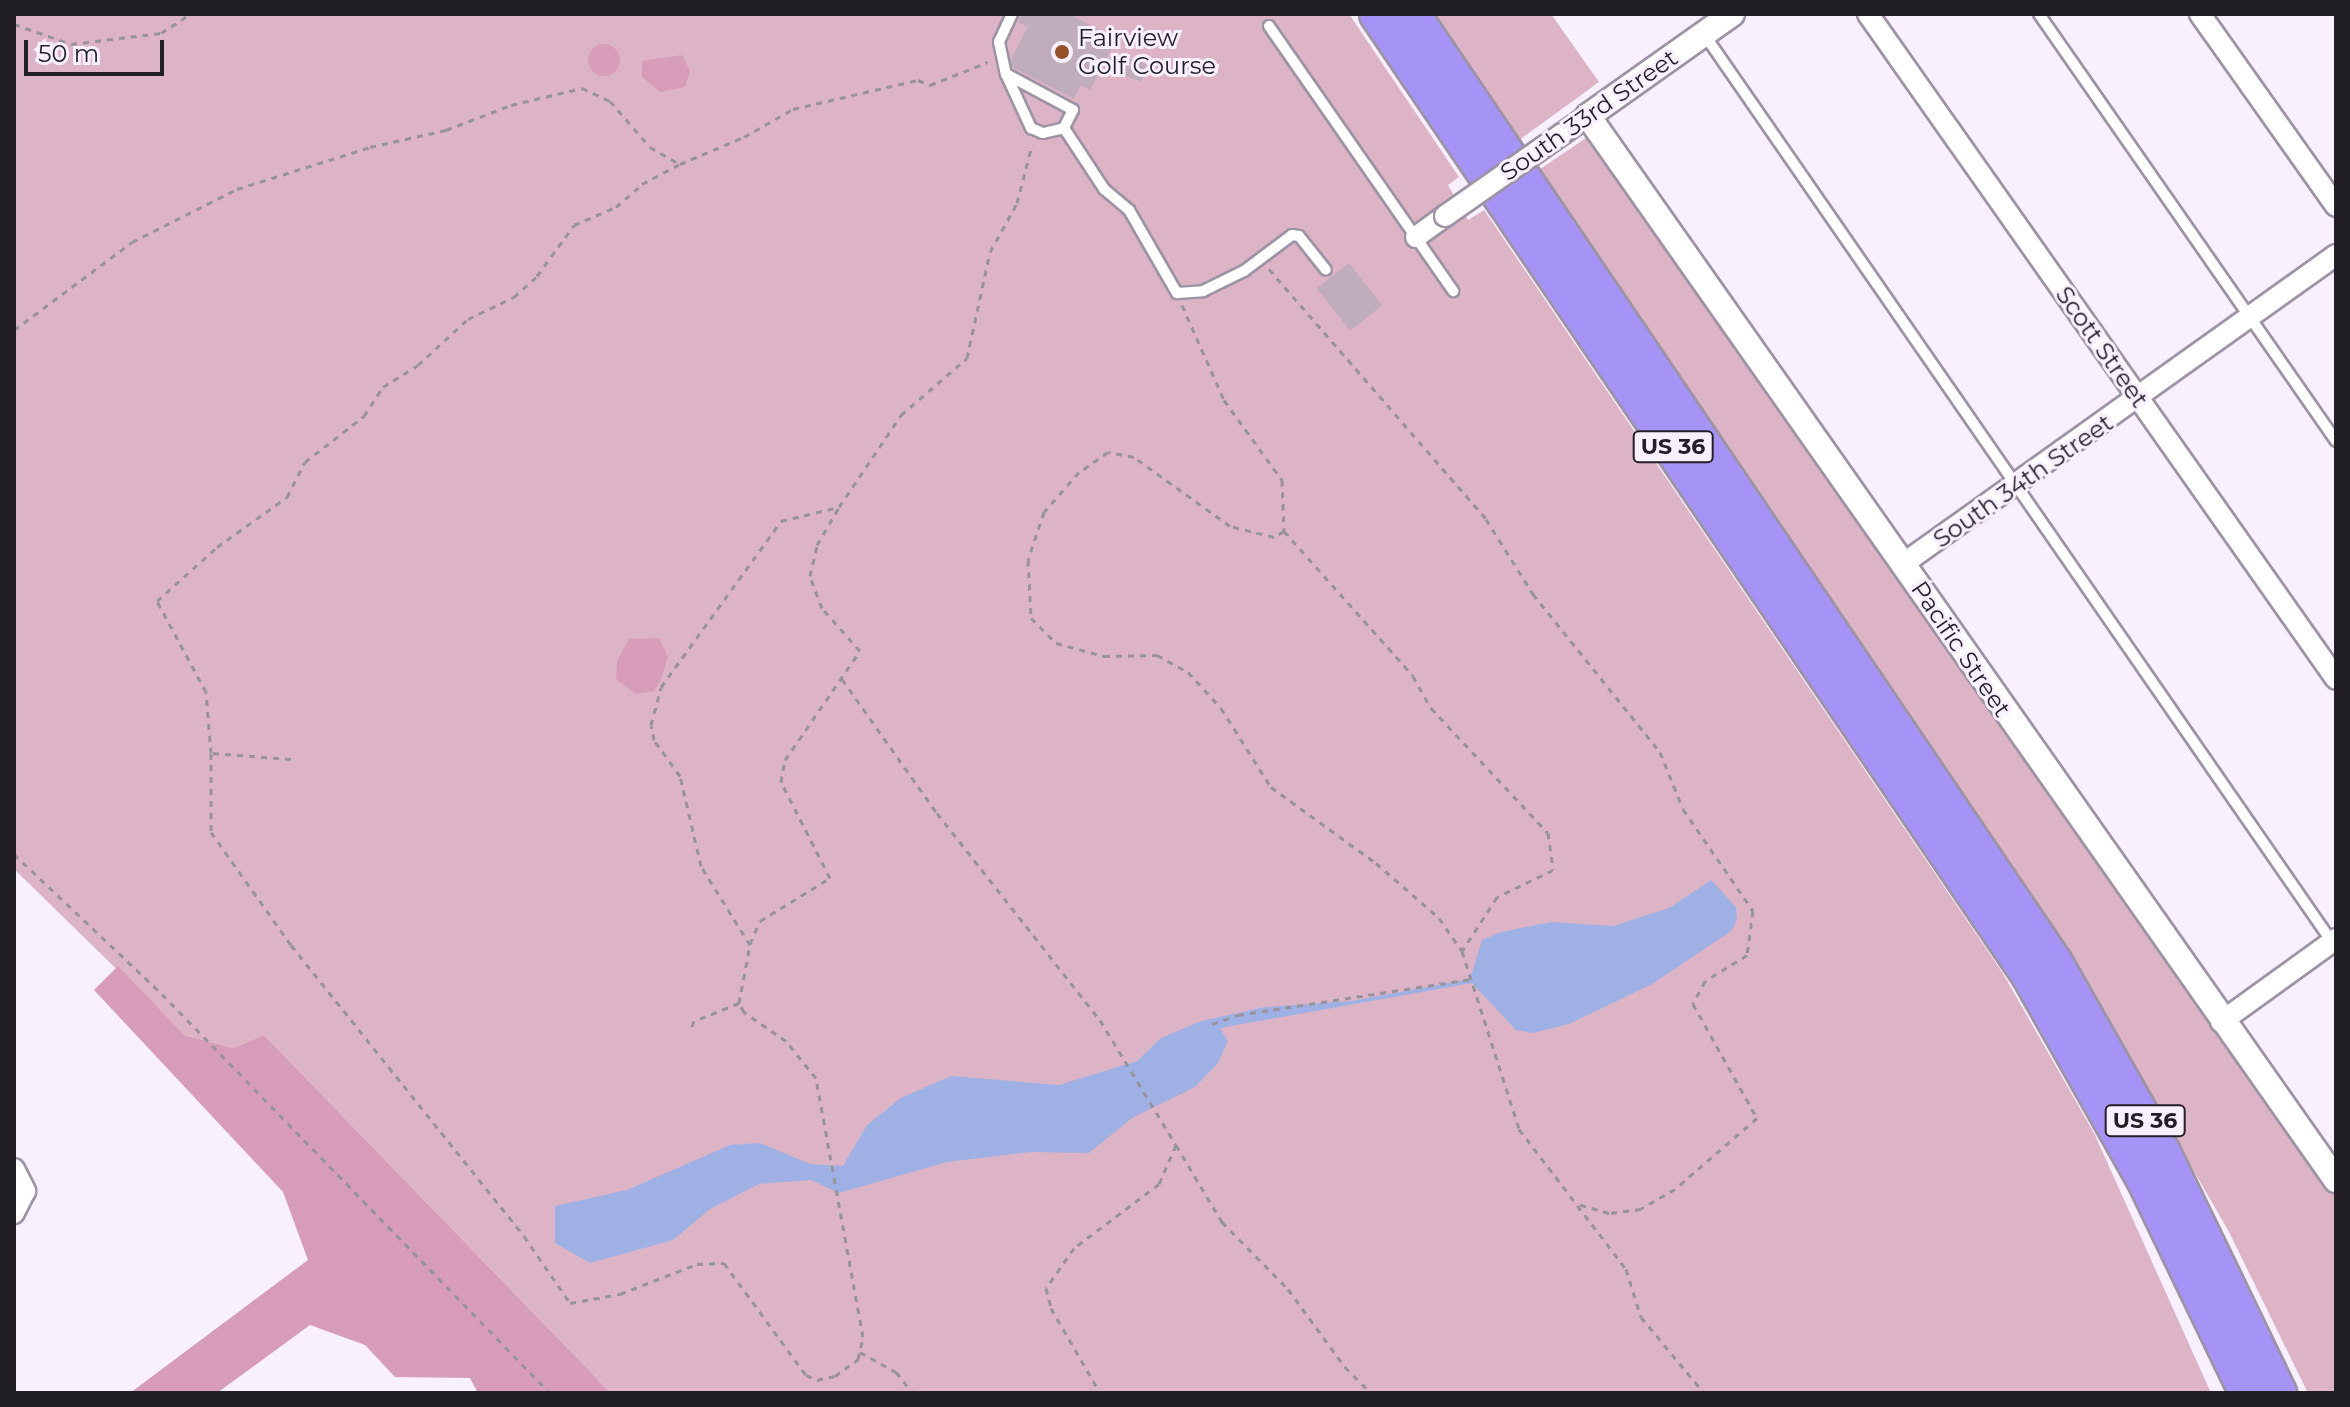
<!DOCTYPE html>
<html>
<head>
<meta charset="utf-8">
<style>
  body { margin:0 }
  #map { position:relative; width:2350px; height:1407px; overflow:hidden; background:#f8efff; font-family:Montserrat,sans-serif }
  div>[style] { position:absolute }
  .green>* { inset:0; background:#dcb4c6 }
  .forest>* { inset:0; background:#d79db8 }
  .round { border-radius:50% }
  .water>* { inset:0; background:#9fb0e4 }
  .building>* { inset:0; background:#bfadbc; transform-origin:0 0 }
  .path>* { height:3px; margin-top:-1.5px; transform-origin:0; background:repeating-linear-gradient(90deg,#98929d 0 6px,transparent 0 12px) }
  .roads { filter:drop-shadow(2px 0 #9d93a5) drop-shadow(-2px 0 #9d93a5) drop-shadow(0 2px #9d93a5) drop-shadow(0 -2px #9d93a5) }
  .service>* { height:10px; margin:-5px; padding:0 5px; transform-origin:5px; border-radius:5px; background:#fff }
  .minor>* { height:20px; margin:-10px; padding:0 10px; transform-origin:10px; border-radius:10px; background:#fff }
  .tertiary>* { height:24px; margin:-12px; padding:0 12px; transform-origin:12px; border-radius:12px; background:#fff }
  .motorway>* { height:36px; margin:-18px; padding:0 18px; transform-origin:18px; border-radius:18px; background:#a594f6 }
  .bridges { filter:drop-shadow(2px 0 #9d93a5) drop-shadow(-2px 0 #9d93a5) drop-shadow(0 2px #9d93a5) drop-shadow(0 -2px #9d93a5) }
  .minor-bridge>* { height:20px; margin:-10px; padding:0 10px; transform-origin:10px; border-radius:10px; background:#fff }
  .dots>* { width:22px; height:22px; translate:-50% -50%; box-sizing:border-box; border:4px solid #f8efff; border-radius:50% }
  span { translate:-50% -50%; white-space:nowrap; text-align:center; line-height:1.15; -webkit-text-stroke:6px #f8efff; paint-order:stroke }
  .shield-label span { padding:2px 6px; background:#f8efff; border:2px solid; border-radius:6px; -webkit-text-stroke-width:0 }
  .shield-label { font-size:22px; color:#221e25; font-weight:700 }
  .poi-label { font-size:24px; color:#221e25 }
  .left { translate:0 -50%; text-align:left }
  .street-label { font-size:24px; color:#221e25 }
  .frame { position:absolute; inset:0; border:16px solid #221e25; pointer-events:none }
  .scale { position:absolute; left:24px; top:40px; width:140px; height:36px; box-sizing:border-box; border:4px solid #221e25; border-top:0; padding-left:10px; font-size:24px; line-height:28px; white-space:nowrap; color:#221e25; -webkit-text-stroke:6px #f8efff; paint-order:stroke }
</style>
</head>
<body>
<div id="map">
  <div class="green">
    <i style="clip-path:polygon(14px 14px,1349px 14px,1459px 177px,1448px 185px,1468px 220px,1484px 210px,2002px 972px,2094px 1133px,2211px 1393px,611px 1393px,264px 1035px,233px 1048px,184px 1035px,14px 869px)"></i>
    <i style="clip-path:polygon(1435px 14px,1551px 14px,1599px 82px,1519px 140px)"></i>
    <i style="clip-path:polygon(1586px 138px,1595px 142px,2336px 1197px,2336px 1393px,2308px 1393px,2229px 1232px,2050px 921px,1537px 171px)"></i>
  </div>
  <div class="forest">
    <i class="round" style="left:588px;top:44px;width:32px;height:32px"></i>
    <i style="clip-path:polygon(682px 55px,690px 71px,685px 87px,660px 92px,642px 77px,642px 61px)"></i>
    <i style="clip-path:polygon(659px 638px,668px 657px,661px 679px,654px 691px,635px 694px,616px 679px,617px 661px,629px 639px)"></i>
    <i style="clip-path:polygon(118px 966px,184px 1035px,233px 1048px,264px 1035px,611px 1393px,478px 1393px,470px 1378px,395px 1377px,365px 1345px,310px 1325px,217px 1393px,130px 1393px,308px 1260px,283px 1192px,94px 990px)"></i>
  </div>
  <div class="water">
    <i style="clip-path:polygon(1711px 880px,1736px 907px,1737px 920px,1731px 931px,1652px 984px,1569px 1024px,1533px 1033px,1516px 1030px,1472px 983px,1220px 1028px,1228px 1041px,1218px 1063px,1195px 1087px,1132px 1118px,1089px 1153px,1030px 1152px,947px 1162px,839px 1193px,811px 1180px,759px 1184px,710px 1209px,673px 1240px,590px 1263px,555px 1243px,555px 1206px,627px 1190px,730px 1145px,760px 1143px,810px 1164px,843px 1166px,867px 1125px,901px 1098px,951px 1076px,1059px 1085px,1137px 1061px,1161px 1038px,1201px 1021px,1265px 1007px,1351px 1001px,1470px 979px,1482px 940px,1501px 932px,1551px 922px,1613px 926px,1669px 908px)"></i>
  </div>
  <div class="building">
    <i style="clip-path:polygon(1022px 14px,1069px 14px,1117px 39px,1090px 90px,1081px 85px,1074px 99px,1008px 65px,1028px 27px,1018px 22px)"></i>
    <i style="left:1117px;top:55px;width:31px;height:18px;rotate:17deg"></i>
    <i style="left:1349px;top:263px;width:54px;height:41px;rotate:52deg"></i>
  </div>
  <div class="path">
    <i style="left:14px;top:24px;width:60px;rotate:19.3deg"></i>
    <i style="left:71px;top:44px;width:91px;rotate:-7deg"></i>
    <i style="left:161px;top:33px;width:35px;rotate:-33deg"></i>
    <i style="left:1269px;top:269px;width:331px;rotate:49deg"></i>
    <i style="left:1486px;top:519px;width:89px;rotate:57.9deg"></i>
    <i style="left:1533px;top:594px;width:203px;rotate:51.2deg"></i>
    <i style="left:1660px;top:752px;width:61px;rotate:68deg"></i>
    <i style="left:1683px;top:809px;width:124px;rotate:55.5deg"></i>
    <i style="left:1753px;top:911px;width:44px;rotate:97.8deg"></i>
    <i style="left:1747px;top:955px;width:49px;rotate:148.2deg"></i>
    <i style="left:1705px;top:981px;width:26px;rotate:118deg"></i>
    <i style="left:1693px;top:1004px;width:131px;rotate:60.7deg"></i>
    <i style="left:1757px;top:1118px;width:108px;rotate:139.1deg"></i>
    <i style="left:1675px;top:1189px;width:39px;rotate:150deg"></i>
    <i style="left:1641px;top:1209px;width:32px;rotate:173deg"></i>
    <i style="left:1609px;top:1213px;width:32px;rotate:-164deg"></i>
    <i style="left:1182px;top:305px;width:104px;rotate:66.1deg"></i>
    <i style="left:1224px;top:400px;width:99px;rotate:54.1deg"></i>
    <i style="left:1282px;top:480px;width:51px;rotate:87.8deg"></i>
    <i style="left:1284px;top:531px;width:12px;rotate:149deg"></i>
    <i style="left:1274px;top:537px;width:45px;rotate:-166deg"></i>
    <i style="left:1230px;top:526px;width:118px;rotate:-144.3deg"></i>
    <i style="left:1134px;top:457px;width:26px;rotate:-169deg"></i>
    <i style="left:1108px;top:452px;width:35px;rotate:145deg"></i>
    <i style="left:1079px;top:472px;width:53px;rotate:131.2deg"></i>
    <i style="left:1044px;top:512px;width:51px;rotate:108.4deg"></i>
    <i style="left:1028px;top:560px;width:58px;rotate:87deg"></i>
    <i style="left:1031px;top:618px;width:35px;rotate:45deg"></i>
    <i style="left:1056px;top:643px;width:50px;rotate:15.2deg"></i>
    <i style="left:1104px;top:656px;width:53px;rotate:-1.1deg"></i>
    <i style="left:1157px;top:655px;width:35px;rotate:29deg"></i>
    <i style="left:1188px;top:672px;width:49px;rotate:47.5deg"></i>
    <i style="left:1221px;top:708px;width:93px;rotate:57.7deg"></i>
    <i style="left:1271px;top:787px;width:130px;rotate:35.9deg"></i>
    <i style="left:1376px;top:863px;width:84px;rotate:41.1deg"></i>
    <i style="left:1439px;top:918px;width:40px;rotate:55.1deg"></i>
    <i style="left:1462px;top:951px;width:187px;rotate:72.2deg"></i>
    <i style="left:1519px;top:1129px;width:176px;rotate:52.6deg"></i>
    <i style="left:1626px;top:1269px;width:50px;rotate:72.6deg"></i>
    <i style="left:1641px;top:1317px;width:99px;rotate:50.3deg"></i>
    <i style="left:14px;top:330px;width:147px;rotate:-36.7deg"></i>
    <i style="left:132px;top:242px;width:118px;rotate:-26.8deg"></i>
    <i style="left:237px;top:189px;width:139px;rotate:-17.5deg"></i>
    <i style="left:370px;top:147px;width:78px;rotate:-12.6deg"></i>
    <i style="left:446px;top:130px;width:70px;rotate:-21deg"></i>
    <i style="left:511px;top:105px;width:73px;rotate:-13.5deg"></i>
    <i style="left:582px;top:88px;width:31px;rotate:25deg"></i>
    <i style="left:610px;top:101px;width:61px;rotate:49deg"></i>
    <i style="left:650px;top:147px;width:34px;rotate:30deg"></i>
    <i style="left:680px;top:164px;width:69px;rotate:-22.9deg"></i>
    <i style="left:744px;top:137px;width:56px;rotate:-29.7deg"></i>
    <i style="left:793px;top:109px;width:128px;rotate:-13.1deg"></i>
    <i style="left:918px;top:80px;width:13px;rotate:23deg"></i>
    <i style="left:930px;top:85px;width:62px;rotate:-21.6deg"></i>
    <i style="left:1284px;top:531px;width:194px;rotate:48.3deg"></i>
    <i style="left:1413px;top:676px;width:37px;rotate:61deg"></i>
    <i style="left:1431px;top:708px;width:171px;rotate:46.9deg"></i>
    <i style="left:1548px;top:833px;width:37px;rotate:82deg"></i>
    <i style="left:1553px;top:870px;width:62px;rotate:154.3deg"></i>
    <i style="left:1497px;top:897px;width:64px;rotate:122.9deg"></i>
    <i style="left:842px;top:679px;width:164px;rotate:54.7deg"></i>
    <i style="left:937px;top:813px;width:263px;rotate:51.8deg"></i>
    <i style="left:1100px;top:1020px;width:146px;rotate:58.7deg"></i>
    <i style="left:1176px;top:1145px;width:43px;rotate:113.6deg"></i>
    <i style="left:1159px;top:1184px;width:106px;rotate:143deg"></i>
    <i style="left:1074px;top:1248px;width:49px;rotate:125deg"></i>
    <i style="left:1046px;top:1288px;width:21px;rotate:76deg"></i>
    <i style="left:1051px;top:1308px;width:98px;rotate:60deg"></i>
    <i style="left:211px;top:753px;width:79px;rotate:90deg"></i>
    <i style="left:211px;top:832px;width:138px;rotate:54.7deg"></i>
    <i style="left:291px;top:945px;width:373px;rotate:51.3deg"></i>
    <i style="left:524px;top:1236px;width:81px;rotate:55.5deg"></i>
    <i style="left:570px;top:1303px;width:51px;rotate:-10.2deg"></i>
    <i style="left:620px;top:1294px;width:83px;rotate:-21.3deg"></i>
    <i style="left:697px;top:1264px;width:27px;rotate:-2deg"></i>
    <i style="left:724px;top:1263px;width:139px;rotate:53.8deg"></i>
    <i style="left:806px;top:1375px;width:12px;rotate:24deg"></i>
    <i style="left:817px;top:1380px;width:18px;rotate:-13deg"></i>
    <i style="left:835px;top:1376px;width:29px;rotate:-36deg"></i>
    <i style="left:858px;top:1359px;width:23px;rotate:-77deg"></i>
    <i style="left:863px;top:1337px;width:263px;rotate:-100.3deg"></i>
    <i style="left:816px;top:1078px;width:48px;rotate:-129deg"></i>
    <i style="left:786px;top:1041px;width:51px;rotate:-145.4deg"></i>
    <i style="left:744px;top:1012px;width:10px;rotate:-119deg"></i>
    <i style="left:739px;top:1003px;width:48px;rotate:158.2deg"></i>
    <i style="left:694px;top:1021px;width:11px;rotate:112deg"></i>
    <i style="left:291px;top:759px;width:80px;rotate:-175.7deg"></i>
    <i style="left:211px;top:753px;width:61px;rotate:-94.7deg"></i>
    <i style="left:206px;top:692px;width:103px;rotate:-118.3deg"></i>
    <i style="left:157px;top:601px;width:81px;rotate:-42deg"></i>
    <i style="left:217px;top:547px;width:86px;rotate:-35.5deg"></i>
    <i style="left:287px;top:497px;width:39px;rotate:-63deg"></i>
    <i style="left:305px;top:462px;width:75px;rotate:-37.9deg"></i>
    <i style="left:364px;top:416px;width:35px;rotate:-57deg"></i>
    <i style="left:383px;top:387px;width:41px;rotate:-32.2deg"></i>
    <i style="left:418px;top:365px;width:68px;rotate:-42.6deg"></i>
    <i style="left:468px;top:319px;width:51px;rotate:-25.6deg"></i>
    <i style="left:514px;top:297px;width:31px;rotate:-42deg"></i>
    <i style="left:537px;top:276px;width:63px;rotate:-54deg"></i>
    <i style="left:574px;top:225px;width:46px;rotate:-23.2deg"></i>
    <i style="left:616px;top:207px;width:35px;rotate:-41deg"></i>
    <i style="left:642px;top:184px;width:43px;rotate:-27.8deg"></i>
    <i style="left:14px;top:854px;width:204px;rotate:43.4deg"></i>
    <i style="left:162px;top:994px;width:557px;rotate:45.8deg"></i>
    <i style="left:750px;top:944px;width:25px;rotate:-67deg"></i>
    <i style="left:760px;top:921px;width:82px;rotate:-31.6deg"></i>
    <i style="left:830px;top:878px;width:108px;rotate:-117deg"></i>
    <i style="left:781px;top:782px;width:22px;rotate:-80deg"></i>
    <i style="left:785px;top:760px;width:132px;rotate:-55.5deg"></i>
    <i style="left:860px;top:651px;width:57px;rotate:-131.5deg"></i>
    <i style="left:822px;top:608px;width:34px;rotate:-111deg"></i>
    <i style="left:810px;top:576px;width:32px;rotate:-77deg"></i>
    <i style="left:817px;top:545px;width:44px;rotate:-59.9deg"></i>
    <i style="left:739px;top:1003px;width:59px;rotate:-79.3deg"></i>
    <i style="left:750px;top:945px;width:93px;rotate:-121.8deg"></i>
    <i style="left:701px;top:866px;width:92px;rotate:-103.1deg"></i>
    <i style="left:680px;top:776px;width:44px;rotate:-125.8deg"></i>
    <i style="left:654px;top:740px;width:15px;rotate:-101deg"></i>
    <i style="left:651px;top:725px;width:39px;rotate:-75deg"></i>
    <i style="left:661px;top:687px;width:205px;rotate:-54.1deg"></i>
    <i style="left:781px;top:521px;width:60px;rotate:-13.6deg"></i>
    <i style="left:839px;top:507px;width:111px;rotate:-56deg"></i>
    <i style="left:901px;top:415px;width:87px;rotate:-40.8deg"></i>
    <i style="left:967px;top:358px;width:108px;rotate:-77.8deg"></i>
    <i style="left:990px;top:252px;width:56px;rotate:-61.1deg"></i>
    <i style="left:1017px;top:203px;width:60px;rotate:-75.5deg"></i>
    <i style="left:1212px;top:1024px;width:28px;rotate:-19deg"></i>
    <i style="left:1238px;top:1015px;width:236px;rotate:-8.8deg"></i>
    <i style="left:1176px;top:1145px;width:90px;rotate:59.1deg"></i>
    <i style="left:1222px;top:1222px;width:94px;rotate:45.4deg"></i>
    <i style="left:1288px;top:1289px;width:97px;rotate:53.8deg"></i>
    <i style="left:1345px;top:1367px;width:37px;rotate:45deg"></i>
    <i style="left:860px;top:1352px;width:41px;rotate:29.1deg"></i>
    <i style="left:896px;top:1372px;width:27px;rotate:51deg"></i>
  </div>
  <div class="roads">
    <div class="service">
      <i style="left:1012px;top:14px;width:31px;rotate:115deg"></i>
      <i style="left:999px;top:42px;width:33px;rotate:78deg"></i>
      <i style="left:1006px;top:74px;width:76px;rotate:28.2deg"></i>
      <i style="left:1073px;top:110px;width:20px;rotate:117deg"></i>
      <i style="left:1064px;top:128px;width:73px;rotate:56.7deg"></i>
      <i style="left:1104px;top:189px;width:33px;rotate:40deg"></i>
      <i style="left:1129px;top:210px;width:96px;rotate:60deg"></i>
      <i style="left:1177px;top:293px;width:26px;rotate:-4deg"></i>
      <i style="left:1203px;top:291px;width:46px;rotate:-26deg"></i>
      <i style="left:1244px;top:271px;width:60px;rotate:-36.9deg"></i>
      <i style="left:1292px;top:235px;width:7px;rotate:8deg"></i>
      <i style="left:1299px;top:236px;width:43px;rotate:51.5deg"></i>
      <i style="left:2039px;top:14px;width:520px;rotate:55.18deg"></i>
      <i style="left:1269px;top:26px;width:323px;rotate:55.2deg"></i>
      <i style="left:1704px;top:34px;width:1104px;rotate:55.33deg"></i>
      <i style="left:1006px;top:74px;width:60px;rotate:65.2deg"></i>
      <i style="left:1031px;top:128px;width:13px;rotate:23deg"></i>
      <i style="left:1043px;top:133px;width:22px;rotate:-13deg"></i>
    </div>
    <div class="minor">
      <i style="left:1868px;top:14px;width:813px;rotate:54.86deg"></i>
      <i style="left:2200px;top:14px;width:235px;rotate:54.7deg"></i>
      <i style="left:1562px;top:134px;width:32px;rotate:-35deg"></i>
      <i style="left:1416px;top:237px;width:36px;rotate:-36deg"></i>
      <i style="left:1903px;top:564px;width:532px;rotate:-35.51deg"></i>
      <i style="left:2221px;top:1022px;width:142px;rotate:-35.8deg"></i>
      <i style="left:14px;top:1169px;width:25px;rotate:63deg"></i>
      <i style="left:25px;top:1191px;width:25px;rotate:117deg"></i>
    </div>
    <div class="tertiary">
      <i style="left:1732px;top:14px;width:176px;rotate:144.7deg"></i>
      <i style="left:1588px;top:116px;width:1301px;rotate:54.89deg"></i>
    </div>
    <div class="motorway">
      <i style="left:1378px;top:14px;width:1161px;rotate:55.84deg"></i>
      <i style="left:2030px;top:975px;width:232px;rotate:60.6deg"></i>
      <i style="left:2144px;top:1177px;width:240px;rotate:64.3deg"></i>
      <i style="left:1411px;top:14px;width:1146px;rotate:55.88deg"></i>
      <i style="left:2054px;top:963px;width:219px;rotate:60.4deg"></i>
      <i style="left:2162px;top:1153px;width:267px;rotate:64.2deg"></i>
    </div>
  </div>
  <div class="bridges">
    <div class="minor-bridge">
      <i style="left:1445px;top:216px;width:143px;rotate:-35deg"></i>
    </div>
  </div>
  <div class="dots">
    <i style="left:1062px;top:52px;background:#965028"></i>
  </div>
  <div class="shield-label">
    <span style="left:1673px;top:447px">US 36</span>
    <span style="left:2145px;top:1121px">US 36</span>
  </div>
  <div class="poi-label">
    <span class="left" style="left:1078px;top:52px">Fairview<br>Golf Course</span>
  </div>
  <div class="street-label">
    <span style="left:1589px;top:115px;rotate:-35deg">South 33rd Street</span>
    <span style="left:2102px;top:347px;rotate:55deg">Scott Street</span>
    <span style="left:2023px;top:481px;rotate:-35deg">South 34th Street</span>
    <span style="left:1961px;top:649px;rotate:56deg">Pacific Street</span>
  </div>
  <div class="frame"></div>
  <div class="scale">50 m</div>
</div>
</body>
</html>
